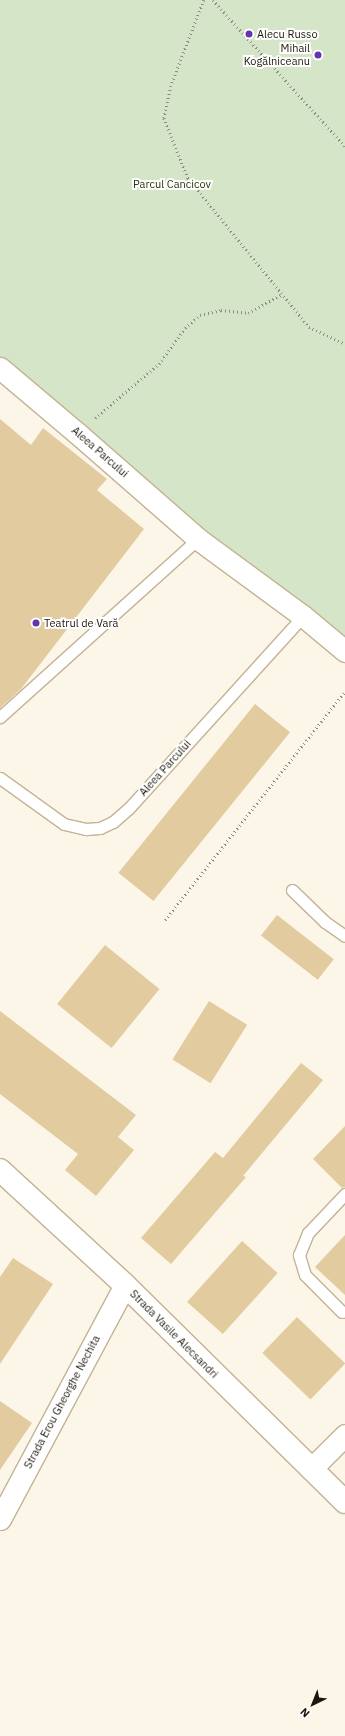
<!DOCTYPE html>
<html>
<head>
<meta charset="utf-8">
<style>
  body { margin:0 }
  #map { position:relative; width:345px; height:1736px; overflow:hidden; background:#fcf6e9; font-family:"IBM Plex Sans",sans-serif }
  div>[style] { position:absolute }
  .green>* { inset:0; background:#d5e5c7 }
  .building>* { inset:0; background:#e2cb9e; transform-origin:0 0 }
  .path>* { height:2.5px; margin-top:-1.25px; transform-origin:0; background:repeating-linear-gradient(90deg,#918b7f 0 1px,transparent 0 4px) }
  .roads { filter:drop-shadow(1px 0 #c3b393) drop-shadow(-1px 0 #c3b393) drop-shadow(0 1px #c3b393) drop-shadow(0 -1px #c3b393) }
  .lane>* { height:11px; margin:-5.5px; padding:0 5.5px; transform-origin:5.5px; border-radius:5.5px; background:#fff }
  .street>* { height:21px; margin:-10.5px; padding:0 10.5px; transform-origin:10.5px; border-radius:10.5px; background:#fff }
  .secondary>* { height:22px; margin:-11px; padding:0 11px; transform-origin:11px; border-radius:11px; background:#fff }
  .dots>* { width:11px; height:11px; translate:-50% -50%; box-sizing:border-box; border:2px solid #fff; border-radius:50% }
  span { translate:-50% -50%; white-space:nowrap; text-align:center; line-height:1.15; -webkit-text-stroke:4px #fff; paint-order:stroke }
  .poi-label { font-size:11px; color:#1d170b }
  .left { translate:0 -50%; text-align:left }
  .right { translate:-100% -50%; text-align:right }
  .park-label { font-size:11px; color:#1f3303 }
  .street-label { font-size:11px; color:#1d170b }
  .north { position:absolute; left:293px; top:1684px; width:40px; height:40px; -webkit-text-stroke:3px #fff; paint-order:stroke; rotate:223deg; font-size:11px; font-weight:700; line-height:16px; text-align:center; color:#1d170b }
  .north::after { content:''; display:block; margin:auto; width:14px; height:18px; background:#1d170b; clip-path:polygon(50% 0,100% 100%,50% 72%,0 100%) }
</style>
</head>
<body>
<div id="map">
  <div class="green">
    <i style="clip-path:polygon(0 0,345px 0,345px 651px,0 368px)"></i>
  </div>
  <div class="building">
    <i style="clip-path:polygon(0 419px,31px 445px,43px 428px,107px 479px,97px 490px,144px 529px,21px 689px,0 708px)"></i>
    <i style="left:255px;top:704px;width:45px;height:217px;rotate:39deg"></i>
    <i style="left:277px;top:915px;width:72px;height:26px;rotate:38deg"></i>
    <i style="left:105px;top:945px;width:70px;height:76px;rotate:39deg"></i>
    <i style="left:209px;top:1001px;width:45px;height:69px;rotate:32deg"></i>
    <i style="clip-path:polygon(0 1011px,136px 1115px,118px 1137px,134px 1150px,96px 1196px,65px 1170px,78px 1154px,0 1094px)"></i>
    <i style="clip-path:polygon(301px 1063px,323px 1080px,243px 1176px,246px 1177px,171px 1264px,141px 1238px,215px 1152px,223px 1158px)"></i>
    <i style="clip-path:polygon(345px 1126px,345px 1187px,342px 1188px,313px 1159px)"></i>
    <i style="clip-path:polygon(345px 1235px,345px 1295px,315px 1267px)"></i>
    <i style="left:242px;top:1241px;width:48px;height:82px;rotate:42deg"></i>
    <i style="clip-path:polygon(13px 1258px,53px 1284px,0 1364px,0 1277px)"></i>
    <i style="left:297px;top:1317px;width:67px;height:50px;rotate:44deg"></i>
    <i style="clip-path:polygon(0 1401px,32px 1423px,0 1470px)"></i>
  </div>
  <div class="path">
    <i style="left:204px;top:0;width:92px;rotate:111deg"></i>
    <i style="left:171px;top:86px;width:33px;rotate:102deg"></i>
    <i style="left:164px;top:118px;width:65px;rotate:68.2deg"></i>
    <i style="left:188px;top:178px;width:192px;rotate:50.9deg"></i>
    <i style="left:309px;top:327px;width:40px;rotate:25deg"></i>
    <i style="left:213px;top:0;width:197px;rotate:47.9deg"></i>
    <i style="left:95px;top:418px;width:84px;rotate:-40.2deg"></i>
    <i style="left:159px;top:364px;width:44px;rotate:-54.2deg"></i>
    <i style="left:185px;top:328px;width:20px;rotate:-41deg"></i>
    <i style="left:200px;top:315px;width:22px;rotate:-13deg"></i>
    <i style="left:221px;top:310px;width:27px;rotate:6deg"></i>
    <i style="left:248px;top:313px;width:39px;rotate:-29deg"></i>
    <i style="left:165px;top:920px;width:291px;rotate:-51.8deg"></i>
  </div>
  <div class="roads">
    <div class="lane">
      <i style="left:0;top:717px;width:266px;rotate:-42deg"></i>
      <i style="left:0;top:778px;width:79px;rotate:35.7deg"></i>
      <i style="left:64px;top:824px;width:23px;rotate:13deg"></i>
      <i style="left:86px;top:829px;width:14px;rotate:-4deg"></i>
      <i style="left:100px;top:828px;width:14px;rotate:-25deg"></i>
      <i style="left:113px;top:822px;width:21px;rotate:-41deg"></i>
      <i style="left:129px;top:808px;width:259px;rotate:-47.8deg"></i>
      <i style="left:292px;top:890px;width:46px;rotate:44.1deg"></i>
      <i style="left:325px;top:922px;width:24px;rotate:35deg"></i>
      <i style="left:342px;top:1312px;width:52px;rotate:-135deg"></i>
      <i style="left:305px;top:1275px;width:21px;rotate:-107deg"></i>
      <i style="left:299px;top:1255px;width:24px;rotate:-68deg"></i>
      <i style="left:308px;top:1233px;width:54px;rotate:-46.5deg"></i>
    </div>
    <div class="street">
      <i style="left:0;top:368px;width:101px;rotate:40.2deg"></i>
      <i style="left:77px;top:433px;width:161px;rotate:41.2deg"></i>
      <i style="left:198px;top:539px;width:130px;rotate:36.3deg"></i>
      <i style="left:303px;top:616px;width:55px;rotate:39.8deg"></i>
      <i style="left:311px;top:1469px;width:48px;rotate:-45deg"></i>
      <i style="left:0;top:1519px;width:265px;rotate:-61.9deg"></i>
    </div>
    <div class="secondary">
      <i style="left:0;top:1170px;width:170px;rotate:42.6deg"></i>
      <i style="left:125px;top:1285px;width:309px;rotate:44.6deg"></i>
    </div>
  </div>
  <div class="dots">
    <i style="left:249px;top:34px;background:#6435ad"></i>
    <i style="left:318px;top:55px;background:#6435ad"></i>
    <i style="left:36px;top:623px;background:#6435ad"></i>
  </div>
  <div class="poi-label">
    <span class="left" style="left:257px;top:34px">Alecu Russo</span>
    <span class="right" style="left:310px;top:55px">Mihail<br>Kogălniceanu</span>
    <span class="left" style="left:44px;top:623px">Teatrul de Vară</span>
  </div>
  <div class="park-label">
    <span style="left:172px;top:184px">Parcul Cancicov</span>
  </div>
  <div class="street-label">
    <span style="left:100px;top:452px;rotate:41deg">Aleea Parcului</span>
    <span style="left:165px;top:768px;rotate:-48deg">Aleea Parcului</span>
    <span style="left:174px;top:1334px;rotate:45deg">Strada Vasile Alecsandri</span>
    <span style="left:62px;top:1402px;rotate:-62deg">Strada Erou Gheorghe Nechita</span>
  </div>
  <div class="north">N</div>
</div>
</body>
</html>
